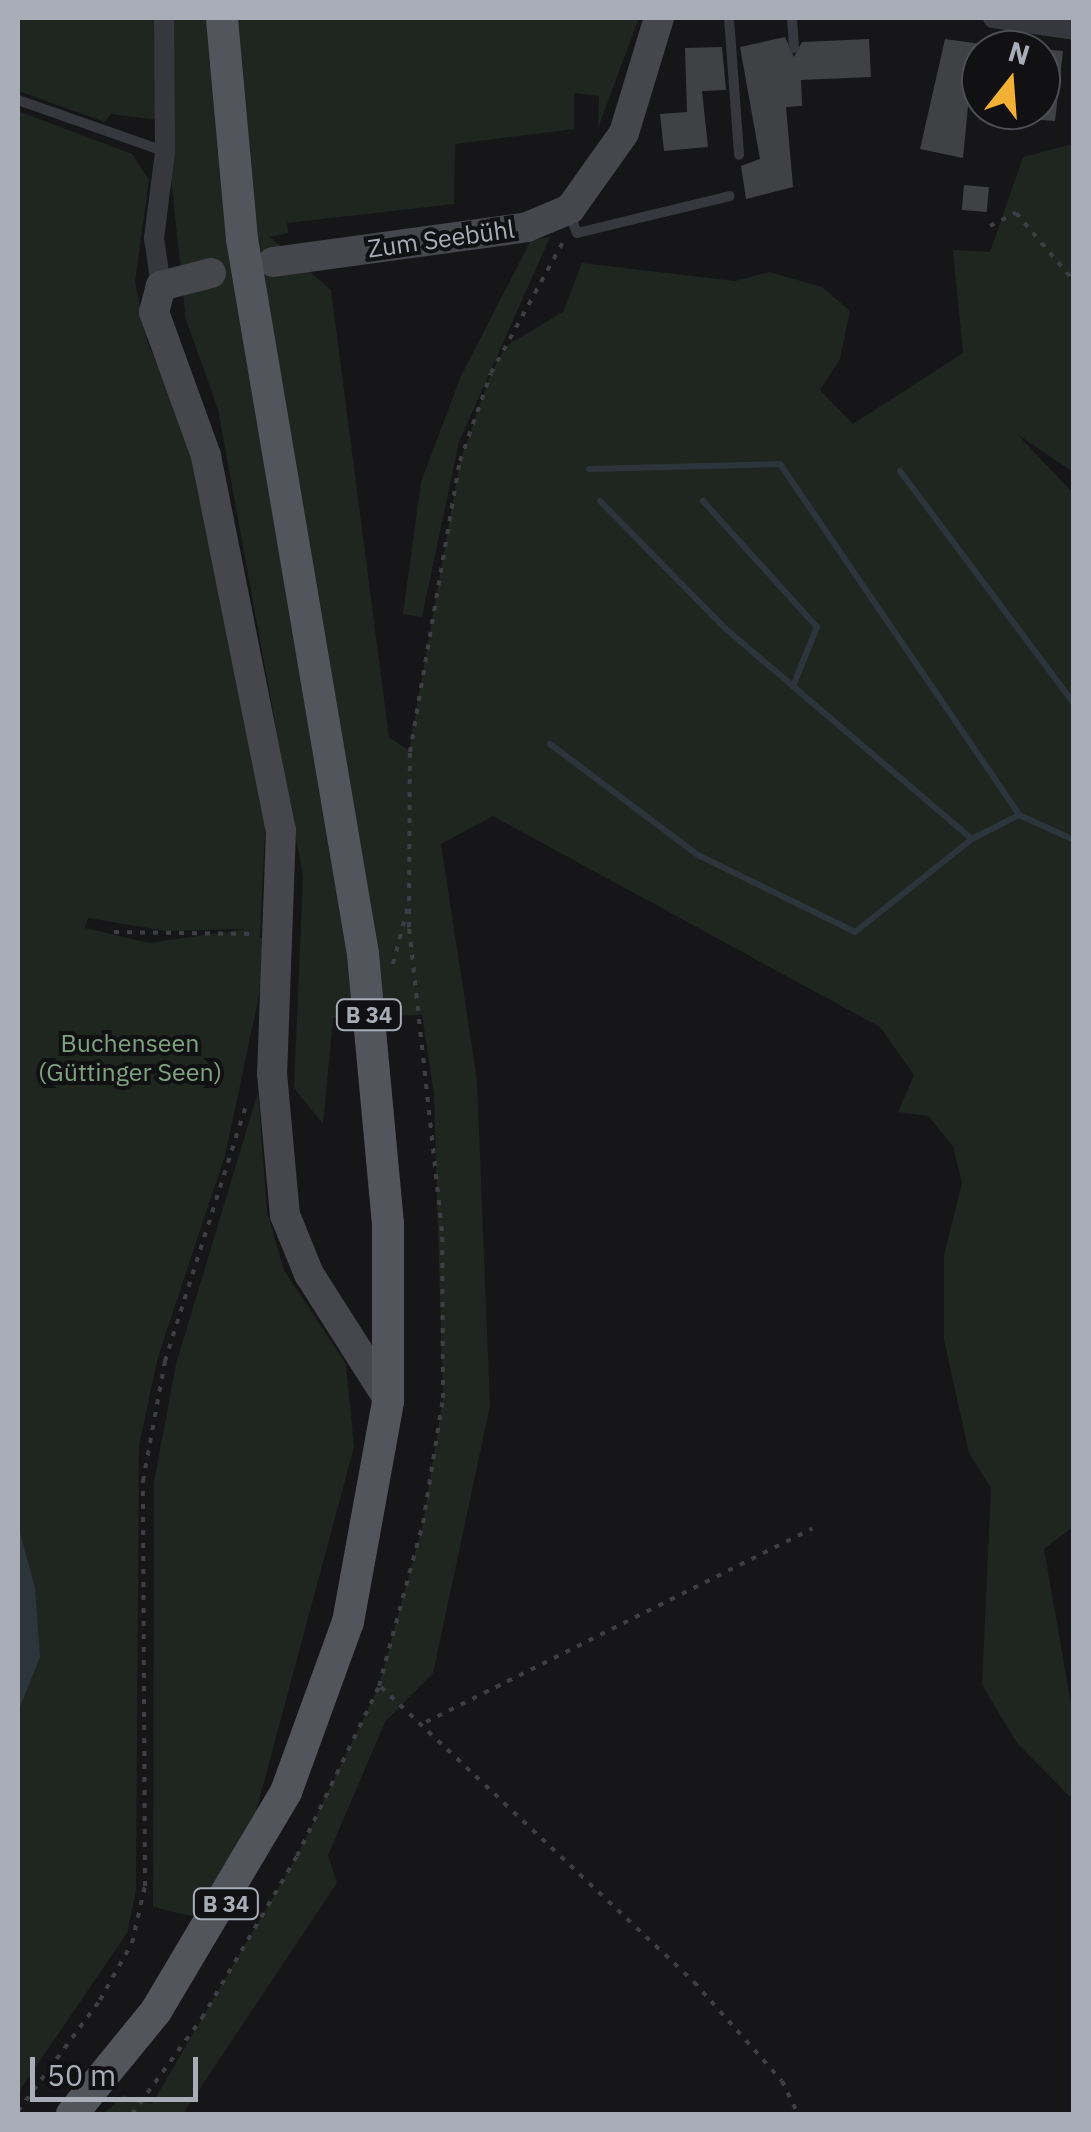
<!DOCTYPE html>
<html>
<head>
<meta charset="utf-8">
<style>
  body { margin:0 }
  #map { position:relative; width:1091px; height:2132px; overflow:hidden; background:#161618; font-family:"IBM Plex Sans",sans-serif }
  div>[style] { position:absolute }
  .green>* { inset:0; background:#1e261f }
  .water>* { inset:0; background:#2c353c }
  .stream>* { height:6px; margin:-3px; padding:0 3px; transform-origin:3px; border-radius:3px; background:#2c353c }
  .building>* { inset:0; background:#404145; transform-origin:0 0 }
  .path>* { height:4px; margin-top:-2px; transform-origin:0; background:repeating-linear-gradient(90deg,#3d3f44 0 5px,transparent 0 13px) }
  .service>* { height:10px; margin:-5px; padding:0 5px; transform-origin:5px; border-radius:5px; background:#37383d }
  .minor>* { height:20px; margin:-10px; padding:0 10px; transform-origin:10px; border-radius:10px; background:#37383d }
  .secondary>* { height:30px; margin:-15px; padding:0 15px; transform-origin:15px; border-radius:15px; background:#45474d }
  .primary>* { height:32px; margin:-16px; padding:0 16px; transform-origin:16px; border-radius:16px; background:#53555c }
  span { translate:-50% -50%; white-space:nowrap; text-align:center; line-height:1.15; -webkit-text-stroke:8px #111113; paint-order:stroke }
  .shield-label span { padding:2px 8px; background:#111113; border:2px solid; border-radius:8px; -webkit-text-stroke-width:0 }
  .shield-label { font-size:22px; color:#a8adb8; font-weight:700 }
  .street-label { font-size:25px; color:#a8adb8 }
  .park-label { font-size:25px; color:#7fa381 }
  .frame { position:absolute; inset:0; border:20px solid #a8adb8; pointer-events:none }
  .north { position:absolute; left:961px; top:30px; width:100px; height:100px; box-sizing:border-box; background:#111113; border:2px solid #4d4f55; border-radius:50%; rotate:17deg; font-size:28px; font-weight:700; line-height:40px; text-align:center; color:#a8adb8 }
  .north::after { content:''; display:block; margin:auto; width:35px; height:45px; background:#f2b134; clip-path:polygon(50% 0,100% 100%,50% 72%,0 100%) }
  .scale { position:absolute; left:30px; top:2057px; width:168px; height:45px; box-sizing:border-box; border:5px solid #a8adb8; border-top:0; padding-left:12px; font-size:30px; line-height:35px; white-space:nowrap; color:#a8adb8; -webkit-text-stroke:8px #111113; paint-order:stroke }
</style>
</head>
<body>
<div id="map">
  <div class="green">
    <i style="clip-path:polygon(18px 18px,639px 18px,598px 128px,599px 96px,574px 93px,574px 129px,455px 144px,454px 204px,287px 223px,288px 233px,270px 237px,331px 290px,389px 737px,409px 751px,460px 461px,491px 373px,506px 346px,563px 312px,582px 263px,735px 281px,769px 272px,822px 287px,850px 311px,840px 359px,820px 390px,853px 424px,963px 353px,953px 250px,990px 252px,1023px 157px,1073px 144px,1073px 472px,1017px 434px,1074px 494px,1074px 1526px,1044px 1549px,1073px 1716px,1073px 1800px,1017px 1743px,982px 1685px,991px 1488px,969px 1453px,944px 1340px,944px 1255px,962px 1183px,953px 1146px,928px 1116px,898px 1112px,914px 1075px,880px 1027px,493px 816px,441px 844px,477px 1080px,490px 1406px,433px 1673px,385px 1722px,328px 1855px,337px 1883px,183px 2114px,104px 2114px,123px 2095px,152px 2104px,297px 1856px,379px 1686px,423px 1523px,443px 1398px,434px 1094px,422px 1015px,333px 1018px,323px 1124px,294px 1088px,303px 876px,218px 409px,186px 320px,165px 121px,111px 114px,105px 122px,18px 91px)"></i>
    <i style="clip-path:polygon(evenodd,18px 111px,132px 154px,149px 180px,135px 282px,148px 344px,190px 437px,266px 810px,260px 938px,271px 939px,225px 1156px,158px 1357px,139px 1445px,136px 1891px,127px 1933px,18px 2093px,18px 111px,88px 918px,166px 931px,246px 929px,149px 943px,85px 928px,88px 918px)"></i>
    <i style="clip-path:polygon(550px 237px,459px 442px,422px 617px,403px 614px,421px 482px,461px 376px,531px 240px)"></i>
    <i style="clip-path:polygon(258px 1092px,267px 1212px,284px 1270px,346px 1364px,354px 1447px,254px 1819px,192px 1916px,153px 1907px,154px 1483px,176px 1364px)"></i>
  </div>
  <div class="water">
    <i style="clip-path:polygon(18px 1526px,35px 1587px,40px 1657px,18px 1712px)"></i>
  </div>
  <div class="stream">
    <i style="left:589px;top:469px;width:191px;rotate:-1.5deg"></i>
    <i style="left:780px;top:464px;width:425px;rotate:55.7deg"></i>
    <i style="left:900px;top:471px;width:291px;rotate:53.2deg"></i>
    <i style="left:600px;top:501px;width:180px;rotate:45.5deg"></i>
    <i style="left:726px;top:629px;width:323px;rotate:40.5deg"></i>
    <i style="left:703px;top:501px;width:170px;rotate:47.9deg"></i>
    <i style="left:817px;top:627px;width:64px;rotate:112.1deg"></i>
    <i style="left:550px;top:744px;width:185px;rotate:36.9deg"></i>
    <i style="left:698px;top:855px;width:175px;rotate:26.1deg"></i>
    <i style="left:855px;top:932px;width:149px;rotate:-38.5deg"></i>
    <i style="left:972px;top:839px;width:53px;rotate:-27.1deg"></i>
    <i style="left:1019px;top:815px;width:60px;rotate:24.4deg"></i>
  </div>
  <div class="building">
    <i style="clip-path:polygon(785px 37px,794px 57px,802px 42px,869px 39px,871px 77px,801px 80px,802px 106px,786px 107px,793px 187px,746px 199px,741px 166px,760px 159px,740px 47px)"></i>
    <i style="clip-path:polygon(945px 39px,981px 44px,981px 108px,968px 106px,963px 158px,920px 149px)"></i>
    <i style="clip-path:polygon(722px 47px,726px 90px,702px 91px,708px 147px,664px 151px,660px 114px,687px 112px,685px 48px)"></i>
    <i style="clip-path:polygon(1041px 49px,1063px 51px,1055px 121px,1041px 120px)"></i>
    <i style="left:964px;top:185px;width:25px;height:25px;rotate:5deg"></i>
  </div>
  <div class="path">
    <i style="left:990px;top:226px;width:29px;rotate:-27deg"></i>
    <i style="left:1016px;top:213px;width:89px;rotate:49.5deg"></i>
    <i style="left:114px;top:932px;width:138px;rotate:0.8deg"></i>
    <i style="left:393px;top:964px;width:60px;rotate:-75.5deg"></i>
    <i style="left:381px;top:1687px;width:430px;rotate:43.3deg"></i>
    <i style="left:694px;top:1982px;width:132px;rotate:48.4deg"></i>
    <i style="left:782px;top:2081px;width:37px;rotate:64deg"></i>
    <i style="left:426px;top:1722px;width:432px;rotate:-26.6deg"></i>
    <i style="left:18px;top:2111px;width:138px;rotate:-53.5deg"></i>
    <i style="left:100px;top:2000px;width:65px;rotate:-60.7deg"></i>
    <i style="left:132px;top:1943px;width:58px;rotate:-77.2deg"></i>
    <i style="left:145px;top:1886px;width:405px;rotate:-90.3deg"></i>
    <i style="left:143px;top:1481px;width:122px;rotate:-79.6deg"></i>
    <i style="left:165px;top:1361px;width:271px;rotate:-72.4deg"></i>
    <i style="left:132px;top:2114px;width:119px;rotate:-53.9deg"></i>
    <i style="left:202px;top:2018px;width:188px;rotate:-59.6deg"></i>
    <i style="left:297px;top:1856px;width:189px;rotate:-64.2deg"></i>
    <i style="left:379px;top:1686px;width:169px;rotate:-74.9deg"></i>
    <i style="left:423px;top:1523px;width:127px;rotate:-80.9deg"></i>
    <i style="left:443px;top:1398px;width:167px;rotate:-90.3deg"></i>
    <i style="left:442px;top:1231px;width:306px;rotate:-96.2deg"></i>
    <i style="left:409px;top:927px;width:175px;rotate:-89.7deg"></i>
    <i style="left:410px;top:752px;width:295px;rotate:-80.3deg"></i>
    <i style="left:460px;top:461px;width:93px;rotate:-70.6deg"></i>
    <i style="left:491px;top:373px;width:149px;rotate:-61.2deg"></i>
  </div>
  <div class="service">
    <i style="left:729px;top:18px;width:137px;rotate:85.8deg"></i>
    <i style="left:792px;top:18px;width:30px;rotate:86deg"></i>
    <i style="left:18px;top:100px;width:155px;rotate:19.3deg"></i>
    <i style="left:570px;top:215px;width:19px;rotate:69deg"></i>
    <i style="left:577px;top:233px;width:157px;rotate:-13.6deg"></i>
  </div>
  <div class="minor">
    <i style="left:993px;top:18px;width:82px;rotate:8.4deg"></i>
    <i style="left:161px;top:286px;width:49px;rotate:-98.3deg"></i>
    <i style="left:154px;top:238px;width:87px;rotate:-82.7deg"></i>
    <i style="left:165px;top:152px;width:134px;rotate:-90.4deg"></i>
  </div>
  <div class="secondary">
    <i style="left:273px;top:262px;width:256px;rotate:-7.8deg"></i>
    <i style="left:527px;top:227px;width:47px;rotate:-22.7deg"></i>
    <i style="left:570px;top:209px;width:93px;rotate:-54.6deg"></i>
    <i style="left:624px;top:133px;width:120px;rotate:-73.1deg"></i>
    <i style="left:211px;top:273px;width:52px;rotate:165.4deg"></i>
    <i style="left:161px;top:286px;width:27px;rotate:105deg"></i>
    <i style="left:154px;top:312px;width:153px;rotate:70.1deg"></i>
    <i style="left:206px;top:456px;width:381px;rotate:78.7deg"></i>
    <i style="left:281px;top:830px;width:243px;rotate:92.1deg"></i>
    <i style="left:272px;top:1073px;width:143px;rotate:84.8deg"></i>
    <i style="left:285px;top:1215px;width:64px;rotate:67.9deg"></i>
    <i style="left:309px;top:1274px;width:146px;rotate:57.6deg"></i>
  </div>
  <div class="primary">
    <i style="left:72px;top:2114px;width:133px;rotate:-50.8deg"></i>
    <i style="left:156px;top:2011px;width:255px;rotate:-59.3deg"></i>
    <i style="left:286px;top:1792px;width:181px;rotate:-70deg"></i>
    <i style="left:348px;top:1622px;width:225px;rotate:-79.7deg"></i>
    <i style="left:388px;top:1401px;width:177px;rotate:-90deg"></i>
    <i style="left:388px;top:1224px;width:271px;rotate:-95.3deg"></i>
    <i style="left:363px;top:954px;width:725px;rotate:-99.61deg"></i>
    <i style="left:242px;top:239px;width:222px;rotate:-95.2deg"></i>
  </div>
  <div class="shield-label">
    <span style="left:369px;top:1015px">B 34</span>
    <span style="left:226px;top:1904px">B 34</span>
  </div>
  <div class="street-label">
    <span style="left:441px;top:239px;rotate:-8deg">Zum Seebühl</span>
  </div>
  <div class="park-label">
    <span style="left:130px;top:1058px">Buchenseen<br>(Güttinger Seen)</span>
  </div>
  <div class="frame"></div>
  <div class="north">N</div>
  <div class="scale">50 m</div>
</div>
</body>
</html>
